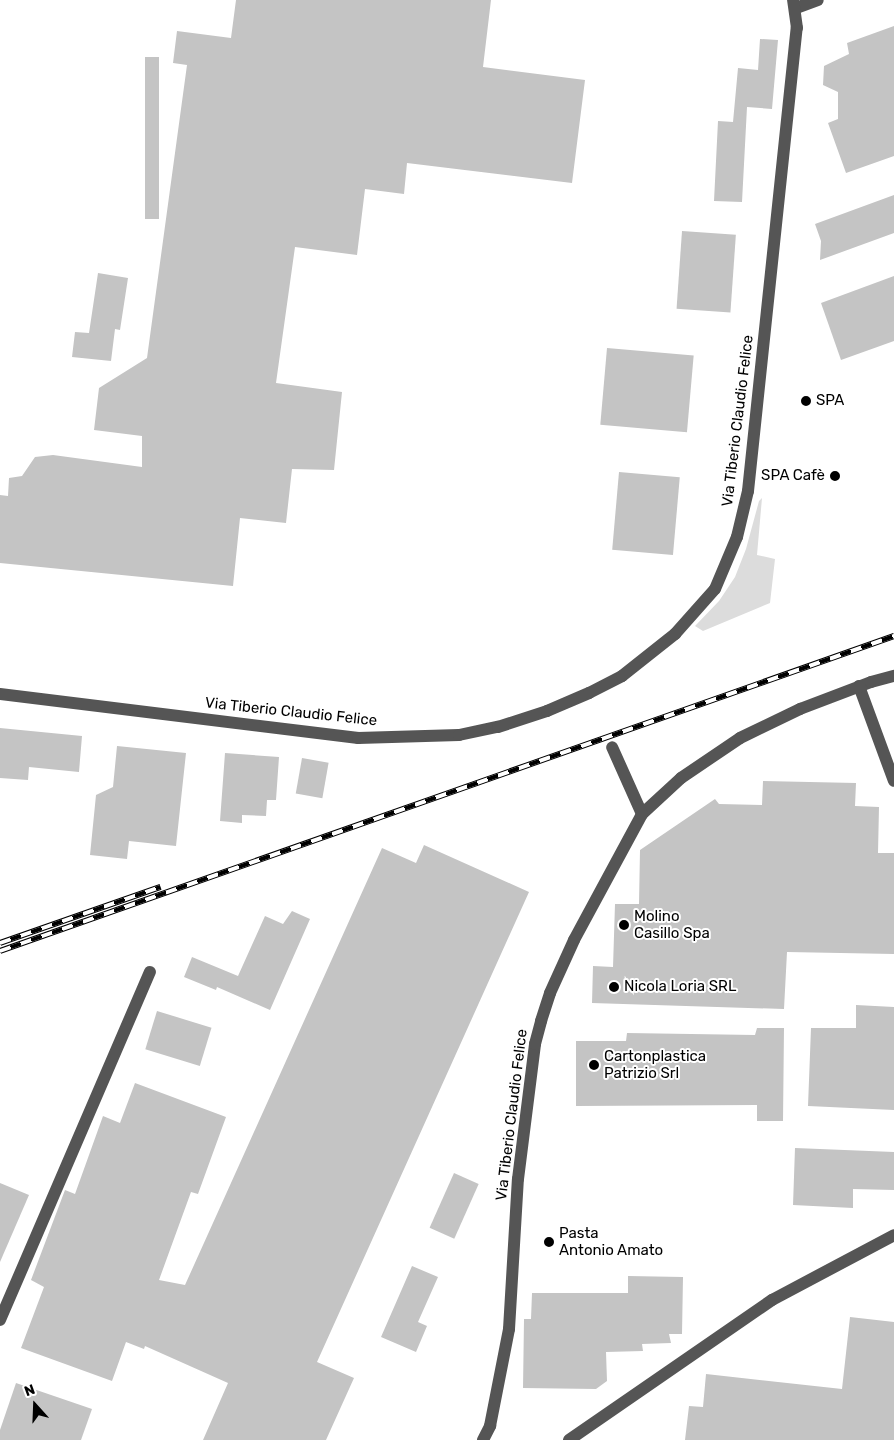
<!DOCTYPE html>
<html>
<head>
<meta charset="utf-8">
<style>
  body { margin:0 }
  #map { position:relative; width:894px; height:1440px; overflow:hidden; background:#fff; font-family:Rubik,sans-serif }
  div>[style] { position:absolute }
  .green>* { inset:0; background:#dcdcdc }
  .building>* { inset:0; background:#c4c4c4; transform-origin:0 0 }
  .minor>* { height:12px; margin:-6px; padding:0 6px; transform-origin:6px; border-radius:6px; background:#555 }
  .rail>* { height:5.5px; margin-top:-2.75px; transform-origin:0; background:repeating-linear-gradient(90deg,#fff 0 11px,#000 0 22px); box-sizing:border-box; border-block:1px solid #000 }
  .dots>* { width:14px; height:14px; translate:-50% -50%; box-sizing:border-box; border:2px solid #fff; border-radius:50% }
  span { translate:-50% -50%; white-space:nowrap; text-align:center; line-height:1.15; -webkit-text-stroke:4px #fff; paint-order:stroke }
  .poi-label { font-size:15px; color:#000 }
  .left { translate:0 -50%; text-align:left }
  .right { translate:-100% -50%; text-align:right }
  .street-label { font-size:15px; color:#000 }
  .north { position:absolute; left:10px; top:1380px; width:50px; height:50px; -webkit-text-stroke:4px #fff; paint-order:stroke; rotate:340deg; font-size:14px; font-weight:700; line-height:20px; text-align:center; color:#000 }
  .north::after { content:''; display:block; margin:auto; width:18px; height:22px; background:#000; clip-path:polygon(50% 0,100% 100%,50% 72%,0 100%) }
</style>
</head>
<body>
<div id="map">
  <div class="green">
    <i style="clip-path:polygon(762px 498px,757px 555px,775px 559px,770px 603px,703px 631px,695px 626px,719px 601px,735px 577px,746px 549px,759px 501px)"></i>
  </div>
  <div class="building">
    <i style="clip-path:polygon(236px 0,491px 0,483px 67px,585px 80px,572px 183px,407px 163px,404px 194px,365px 189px,357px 255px,295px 247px,276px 383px,342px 392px,334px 470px,292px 469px,286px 523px,240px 518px,233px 586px,0 563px,0 495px,8px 496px,9px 478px,22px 476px,35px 457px,53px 455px,142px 467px,142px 436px,94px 430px,99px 388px,147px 358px,187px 65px,173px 63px,177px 31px,231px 38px)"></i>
    <i style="clip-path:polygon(894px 26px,894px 156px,846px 173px,828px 123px,838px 119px,838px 92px,823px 85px,824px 66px,849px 54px,847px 43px)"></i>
    <i style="clip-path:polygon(760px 39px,778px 40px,772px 109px,747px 107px,742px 202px,714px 201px,718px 121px,733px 122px,738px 68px,758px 70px)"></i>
    <i style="left:145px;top:57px;width:14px;height:162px"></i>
    <i style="clip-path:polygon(894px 195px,894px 233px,820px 260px,821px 241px,815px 224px)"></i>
    <i style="left:682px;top:231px;width:54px;height:78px;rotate:4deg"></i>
    <i style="clip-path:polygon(98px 273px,128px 278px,120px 330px,115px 329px,111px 361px,72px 357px,75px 332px,89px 333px)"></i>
    <i style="clip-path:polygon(894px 276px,894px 341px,841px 360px,821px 303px)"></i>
    <i style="left:607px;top:348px;width:87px;height:77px;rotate:5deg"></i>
    <i style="left:619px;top:472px;width:61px;height:78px;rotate:5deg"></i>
    <i style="clip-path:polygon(0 728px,82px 736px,79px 772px,29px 767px,28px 780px,0 778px)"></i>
    <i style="clip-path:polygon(117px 746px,186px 753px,176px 846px,129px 841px,127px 859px,90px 855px,96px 795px,113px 787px)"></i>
    <i style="clip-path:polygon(225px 753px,279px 757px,276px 800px,267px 800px,266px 816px,242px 815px,242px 823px,220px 821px)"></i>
    <i style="left:302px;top:758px;width:27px;height:36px;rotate:10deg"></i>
    <i style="clip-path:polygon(763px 781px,856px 783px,855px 806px,879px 807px,878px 853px,894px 853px,894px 954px,787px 952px,784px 1009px,592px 1003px,593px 966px,613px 967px,615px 904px,639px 904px,640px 850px,715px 799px,719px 804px,762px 805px)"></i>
    <i style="clip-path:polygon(424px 845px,529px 892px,317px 1362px,354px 1378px,326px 1440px,203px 1440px,228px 1383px,145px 1346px,144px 1349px,126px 1342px,112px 1381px,21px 1348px,44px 1287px,31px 1280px,65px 1190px,75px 1194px,103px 1116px,120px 1123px,135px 1083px,226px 1117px,198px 1194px,191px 1192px,159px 1280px,185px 1285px,382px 848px,416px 863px)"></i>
    <i style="clip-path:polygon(292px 911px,310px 919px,270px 1010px,217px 987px,216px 990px,184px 977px,192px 957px,238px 976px,265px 916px,283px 924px)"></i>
    <i style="clip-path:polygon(856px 1005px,894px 1007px,894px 1110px,808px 1106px,811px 1028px,856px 1028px)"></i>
    <i style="left:157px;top:1011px;width:57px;height:40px;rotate:17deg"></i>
    <i style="clip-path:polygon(757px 1028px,784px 1028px,783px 1121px,757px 1121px,757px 1105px,576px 1106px,576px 1041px,626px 1041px,627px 1033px,755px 1035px)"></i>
    <i style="clip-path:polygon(795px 1148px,894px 1152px,894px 1190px,853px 1189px,853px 1208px,793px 1205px)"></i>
    <i style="left:454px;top:1173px;width:27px;height:60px;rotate:24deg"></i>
    <i style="clip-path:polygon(0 1183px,29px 1195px,0 1262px)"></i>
    <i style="clip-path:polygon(412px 1266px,438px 1277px,418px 1322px,427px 1326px,416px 1352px,381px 1337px)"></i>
    <i style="clip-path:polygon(628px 1276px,683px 1277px,682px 1334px,669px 1334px,671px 1343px,642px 1344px,643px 1351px,606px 1352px,607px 1381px,596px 1389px,523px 1388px,524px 1319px,531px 1319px,532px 1293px,628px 1293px)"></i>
    <i style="clip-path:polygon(850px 1317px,894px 1322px,894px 1440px,685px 1440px,689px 1406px,703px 1407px,706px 1374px,842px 1389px)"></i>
    <i style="clip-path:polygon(16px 1383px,92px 1409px,81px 1440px,0 1440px,0 1430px)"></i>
  </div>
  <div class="minor">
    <i style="left:796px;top:8px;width:23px;rotate:-20deg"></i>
    <i style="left:859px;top:686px;width:101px;rotate:69.8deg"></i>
    <i style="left:0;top:694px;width:361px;rotate:7deg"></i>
    <i style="left:358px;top:738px;width:101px;rotate:-1.7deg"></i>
    <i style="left:459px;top:735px;width:40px;rotate:-12deg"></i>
    <i style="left:498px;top:727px;width:52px;rotate:-18.1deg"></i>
    <i style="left:547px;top:711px;width:46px;rotate:-23.2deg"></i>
    <i style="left:589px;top:693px;width:37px;rotate:-27deg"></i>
    <i style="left:622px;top:676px;width:68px;rotate:-38.4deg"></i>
    <i style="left:675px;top:634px;width:60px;rotate:-48.4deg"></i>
    <i style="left:715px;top:589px;width:56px;rotate:-67.1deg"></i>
    <i style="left:737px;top:537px;width:47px;rotate:-76.6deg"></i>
    <i style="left:748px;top:491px;width:466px;rotate:-84deg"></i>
    <i style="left:797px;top:28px;width:28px;rotate:-98deg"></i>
    <i style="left:642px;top:814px;width:53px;rotate:-42.7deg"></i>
    <i style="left:681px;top:778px;width:71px;rotate:-34.1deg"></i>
    <i style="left:740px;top:738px;width:67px;rotate:-25.8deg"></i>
    <i style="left:800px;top:709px;width:76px;rotate:-20.8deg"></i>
    <i style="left:871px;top:682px;width:24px;rotate:-15deg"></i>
    <i style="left:0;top:1320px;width:379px;rotate:-66.7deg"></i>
    <i style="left:483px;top:1440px;width:16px;rotate:-63deg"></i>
    <i style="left:490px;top:1426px;width:99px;rotate:-78.9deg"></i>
    <i style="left:509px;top:1329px;width:150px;rotate:-86.6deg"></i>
    <i style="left:518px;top:1179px;width:136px;rotate:-82.8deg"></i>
    <i style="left:535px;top:1044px;width:24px;rotate:-75deg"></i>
    <i style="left:541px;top:1021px;width:29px;rotate:-72deg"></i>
    <i style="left:550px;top:993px;width:58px;rotate:-65.6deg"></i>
    <i style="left:574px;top:940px;width:143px;rotate:-61.6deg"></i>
    <i style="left:642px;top:814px;width:73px;rotate:-114.1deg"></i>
    <i style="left:569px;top:1440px;width:247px;rotate:-34.6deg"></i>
    <i style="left:772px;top:1300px;width:138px;rotate:-28deg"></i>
  </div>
  <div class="rail">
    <i style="left:0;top:943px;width:170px;rotate:-19.3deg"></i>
    <i style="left:0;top:951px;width:948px;rotate:-19.41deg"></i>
  </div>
  <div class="dots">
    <i style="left:806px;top:401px;background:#000"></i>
    <i style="left:835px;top:476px;background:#000"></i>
    <i style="left:624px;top:925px;background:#000"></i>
    <i style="left:614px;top:987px;background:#000"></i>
    <i style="left:594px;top:1065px;background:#000"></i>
    <i style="left:549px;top:1242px;background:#000"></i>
  </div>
  <div class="poi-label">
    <span class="left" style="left:816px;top:401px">SPA</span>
    <span class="right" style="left:825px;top:476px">SPA Cafè</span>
    <span class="left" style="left:634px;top:925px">Molino<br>Casillo Spa</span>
    <span class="left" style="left:624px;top:987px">Nicola Loria SRL</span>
    <span class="left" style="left:604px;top:1065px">Cartonplastica<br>Patrizio Srl</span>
    <span class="left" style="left:559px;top:1242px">Pasta<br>Antonio Amato</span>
  </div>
  <div class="street-label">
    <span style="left:738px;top:421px;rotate:-83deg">Via Tiberio Claudio Felice</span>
    <span style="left:291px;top:712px;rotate:6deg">Via Tiberio Claudio Felice</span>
    <span style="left:512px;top:1115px;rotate:-83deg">Via Tiberio Claudio Felice</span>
  </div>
  <div class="north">N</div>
</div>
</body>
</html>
